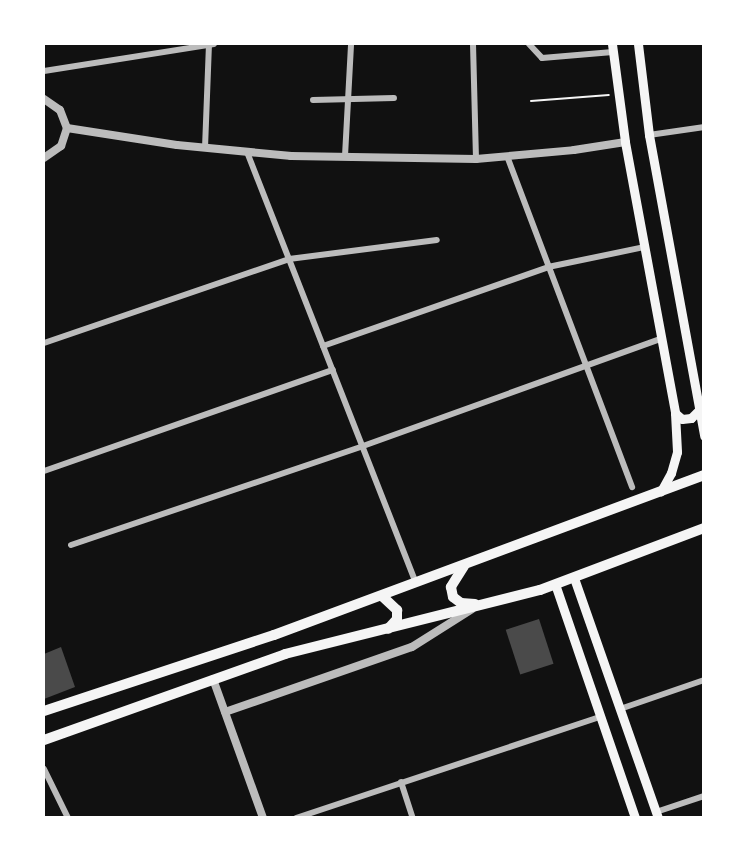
<!DOCTYPE html>
<html>
<head>
<meta charset="utf-8">
<style>
  body { margin:0 }
  #map { position:relative; width:747px; height:861px; overflow:hidden; background:#111; font-family:Lato,sans-serif }
  div>[style] { position:absolute }
  .building>* { inset:0; background:#4a4a4a; transform-origin:0 0 }
  .path>* { height:2px; margin:-1px; padding:0 1px; transform-origin:1px; border-radius:1px; background:#f5f5f5 }
  .minor>* { height:6px; margin:-3px; padding:0 3px; transform-origin:3px; border-radius:3px; background:#bcbcbc }
  .tertiary>* { height:8px; margin:-4px; padding:0 4px; transform-origin:4px; border-radius:4px; background:#bcbcbc }
  .secondary>* { height:9px; margin:-4.5px; padding:0 4.5px; transform-origin:4.5px; border-radius:4.5px; background:#f5f5f5 }
  .primary>* { height:10px; margin:-5px; padding:0 5px; transform-origin:5px; border-radius:5px; background:#f5f5f5 }
  span { translate:-50% -50%; white-space:nowrap; text-align:center; line-height:1.15; -webkit-text-stroke:4.5px #fff; paint-order:stroke }
  .frame { position:absolute; inset:0; border:45px solid #fff; pointer-events:none }
</style>
</head>
<body>
<div id="map">
  <div class="building">
    <i style="left:539px;top:619px;width:47px;height:35px;rotate:72deg"></i>
    <i style="clip-path:polygon(61px 647px,75px 687px,44px 699px,44px 654px)"></i>
  </div>
  <div class="path">
    <i style="left:531px;top:101px;width:78px;rotate:-4.4deg"></i>
  </div>
  <div class="minor">
    <i style="left:473px;top:44px;width:115px;rotate:88.5deg"></i>
    <i style="left:529px;top:44px;width:19px;rotate:47deg"></i>
    <i style="left:542px;top:58px;width:71px;rotate:-4.8deg"></i>
    <i style="left:44px;top:71px;width:172px;rotate:-9deg"></i>
    <i style="left:313px;top:100px;width:81px;rotate:-1.4deg"></i>
    <i style="left:649px;top:135px;width:56px;rotate:-8.3deg"></i>
    <i style="left:205px;top:148px;width:102px;rotate:-87.8deg"></i>
    <i style="left:247px;top:152px;width:463px;rotate:68.6deg"></i>
    <i style="left:345px;top:156px;width:112px;rotate:-86.9deg"></i>
    <i style="left:507px;top:156px;width:354px;rotate:69.3deg"></i>
    <i style="left:44px;top:343px;width:259px;rotate:-18.9deg"></i>
    <i style="left:289px;top:259px;width:149px;rotate:-7.3deg"></i>
    <i style="left:323px;top:346px;width:238px;rotate:-19.3deg"></i>
    <i style="left:548px;top:267px;width:99px;rotate:-11.7deg"></i>
    <i style="left:44px;top:471px;width:306px;rotate:-19.3deg"></i>
    <i style="left:71px;top:545px;width:308px;rotate:-18.7deg"></i>
    <i style="left:363px;top:446px;width:317px;rotate:-19.8deg"></i>
    <i style="left:620px;top:709px;width:89px;rotate:-19deg"></i>
    <i style="left:44px;top:769px;width:55px;rotate:63.9deg"></i>
    <i style="left:401px;top:782px;width:38px;rotate:72deg"></i>
    <i style="left:656px;top:812px;width:51px;rotate:-18.4deg"></i>
    <i style="left:296px;top:818px;width:320px;rotate:-18.4deg"></i>
  </div>
  <div class="tertiary">
    <i style="left:44px;top:99px;width:19px;rotate:35deg"></i>
    <i style="left:60px;top:110px;width:19px;rotate:69deg"></i>
    <i style="left:67px;top:128px;width:19px;rotate:108deg"></i>
    <i style="left:61px;top:146px;width:21px;rotate:145deg"></i>
    <i style="left:67px;top:128px;width:111px;rotate:8.8deg"></i>
    <i style="left:177px;top:145px;width:115px;rotate:5.5deg"></i>
    <i style="left:291px;top:156px;width:185px;rotate:0.9deg"></i>
    <i style="left:476px;top:159px;width:98px;rotate:-5.2deg"></i>
    <i style="left:574px;top:150px;width:52px;rotate:-8.9deg"></i>
    <i style="left:213px;top:679px;width:148px;rotate:70.2deg"></i>
    <i style="left:225px;top:712px;width:198px;rotate:-19.2deg"></i>
    <i style="left:412px;top:647px;width:71px;rotate:-32.3deg"></i>
  </div>
  <div class="secondary">
    <i style="left:612px;top:44px;width:99px;rotate:82.4deg"></i>
    <i style="left:625px;top:142px;width:276px;rotate:79.5deg"></i>
    <i style="left:675px;top:413px;width:39px;rotate:87deg"></i>
    <i style="left:677px;top:452px;width:22px;rotate:106deg"></i>
    <i style="left:671px;top:473px;width:21px;rotate:119deg"></i>
    <i style="left:638px;top:44px;width:92px;rotate:83.1deg"></i>
    <i style="left:649px;top:135px;width:306px;rotate:79.6deg"></i>
    <i style="left:675px;top:413px;width:9px;rotate:41deg"></i>
    <i style="left:682px;top:419px;width:9px;rotate:-6deg"></i>
    <i style="left:691px;top:418px;width:10px;rotate:-45deg"></i>
    <i style="left:574px;top:578px;width:254px;rotate:70.7deg"></i>
    <i style="left:555px;top:584px;width:247px;rotate:71.1deg"></i>
  </div>
  <div class="primary">
    <i style="left:464px;top:566px;width:25px;rotate:122deg"></i>
    <i style="left:451px;top:587px;width:10px;rotate:79deg"></i>
    <i style="left:453px;top:597px;width:10px;rotate:37deg"></i>
    <i style="left:461px;top:603px;width:14px;rotate:4deg"></i>
    <i style="left:382px;top:596px;width:21px;rotate:43deg"></i>
    <i style="left:397px;top:610px;width:9px;rotate:90deg"></i>
    <i style="left:397px;top:619px;width:13px;rotate:132deg"></i>
    <i style="left:44px;top:711px;width:242px;rotate:-18.3deg"></i>
    <i style="left:274px;top:635px;width:459px;rotate:-20.4deg"></i>
    <i style="left:44px;top:740px;width:256px;rotate:-19.6deg"></i>
    <i style="left:285px;top:654px;width:263px;rotate:-14.1deg"></i>
    <i style="left:540px;top:590px;width:175px;rotate:-20.7deg"></i>
  </div>
  <div class="frame"></div>
</div>
</body>
</html>
